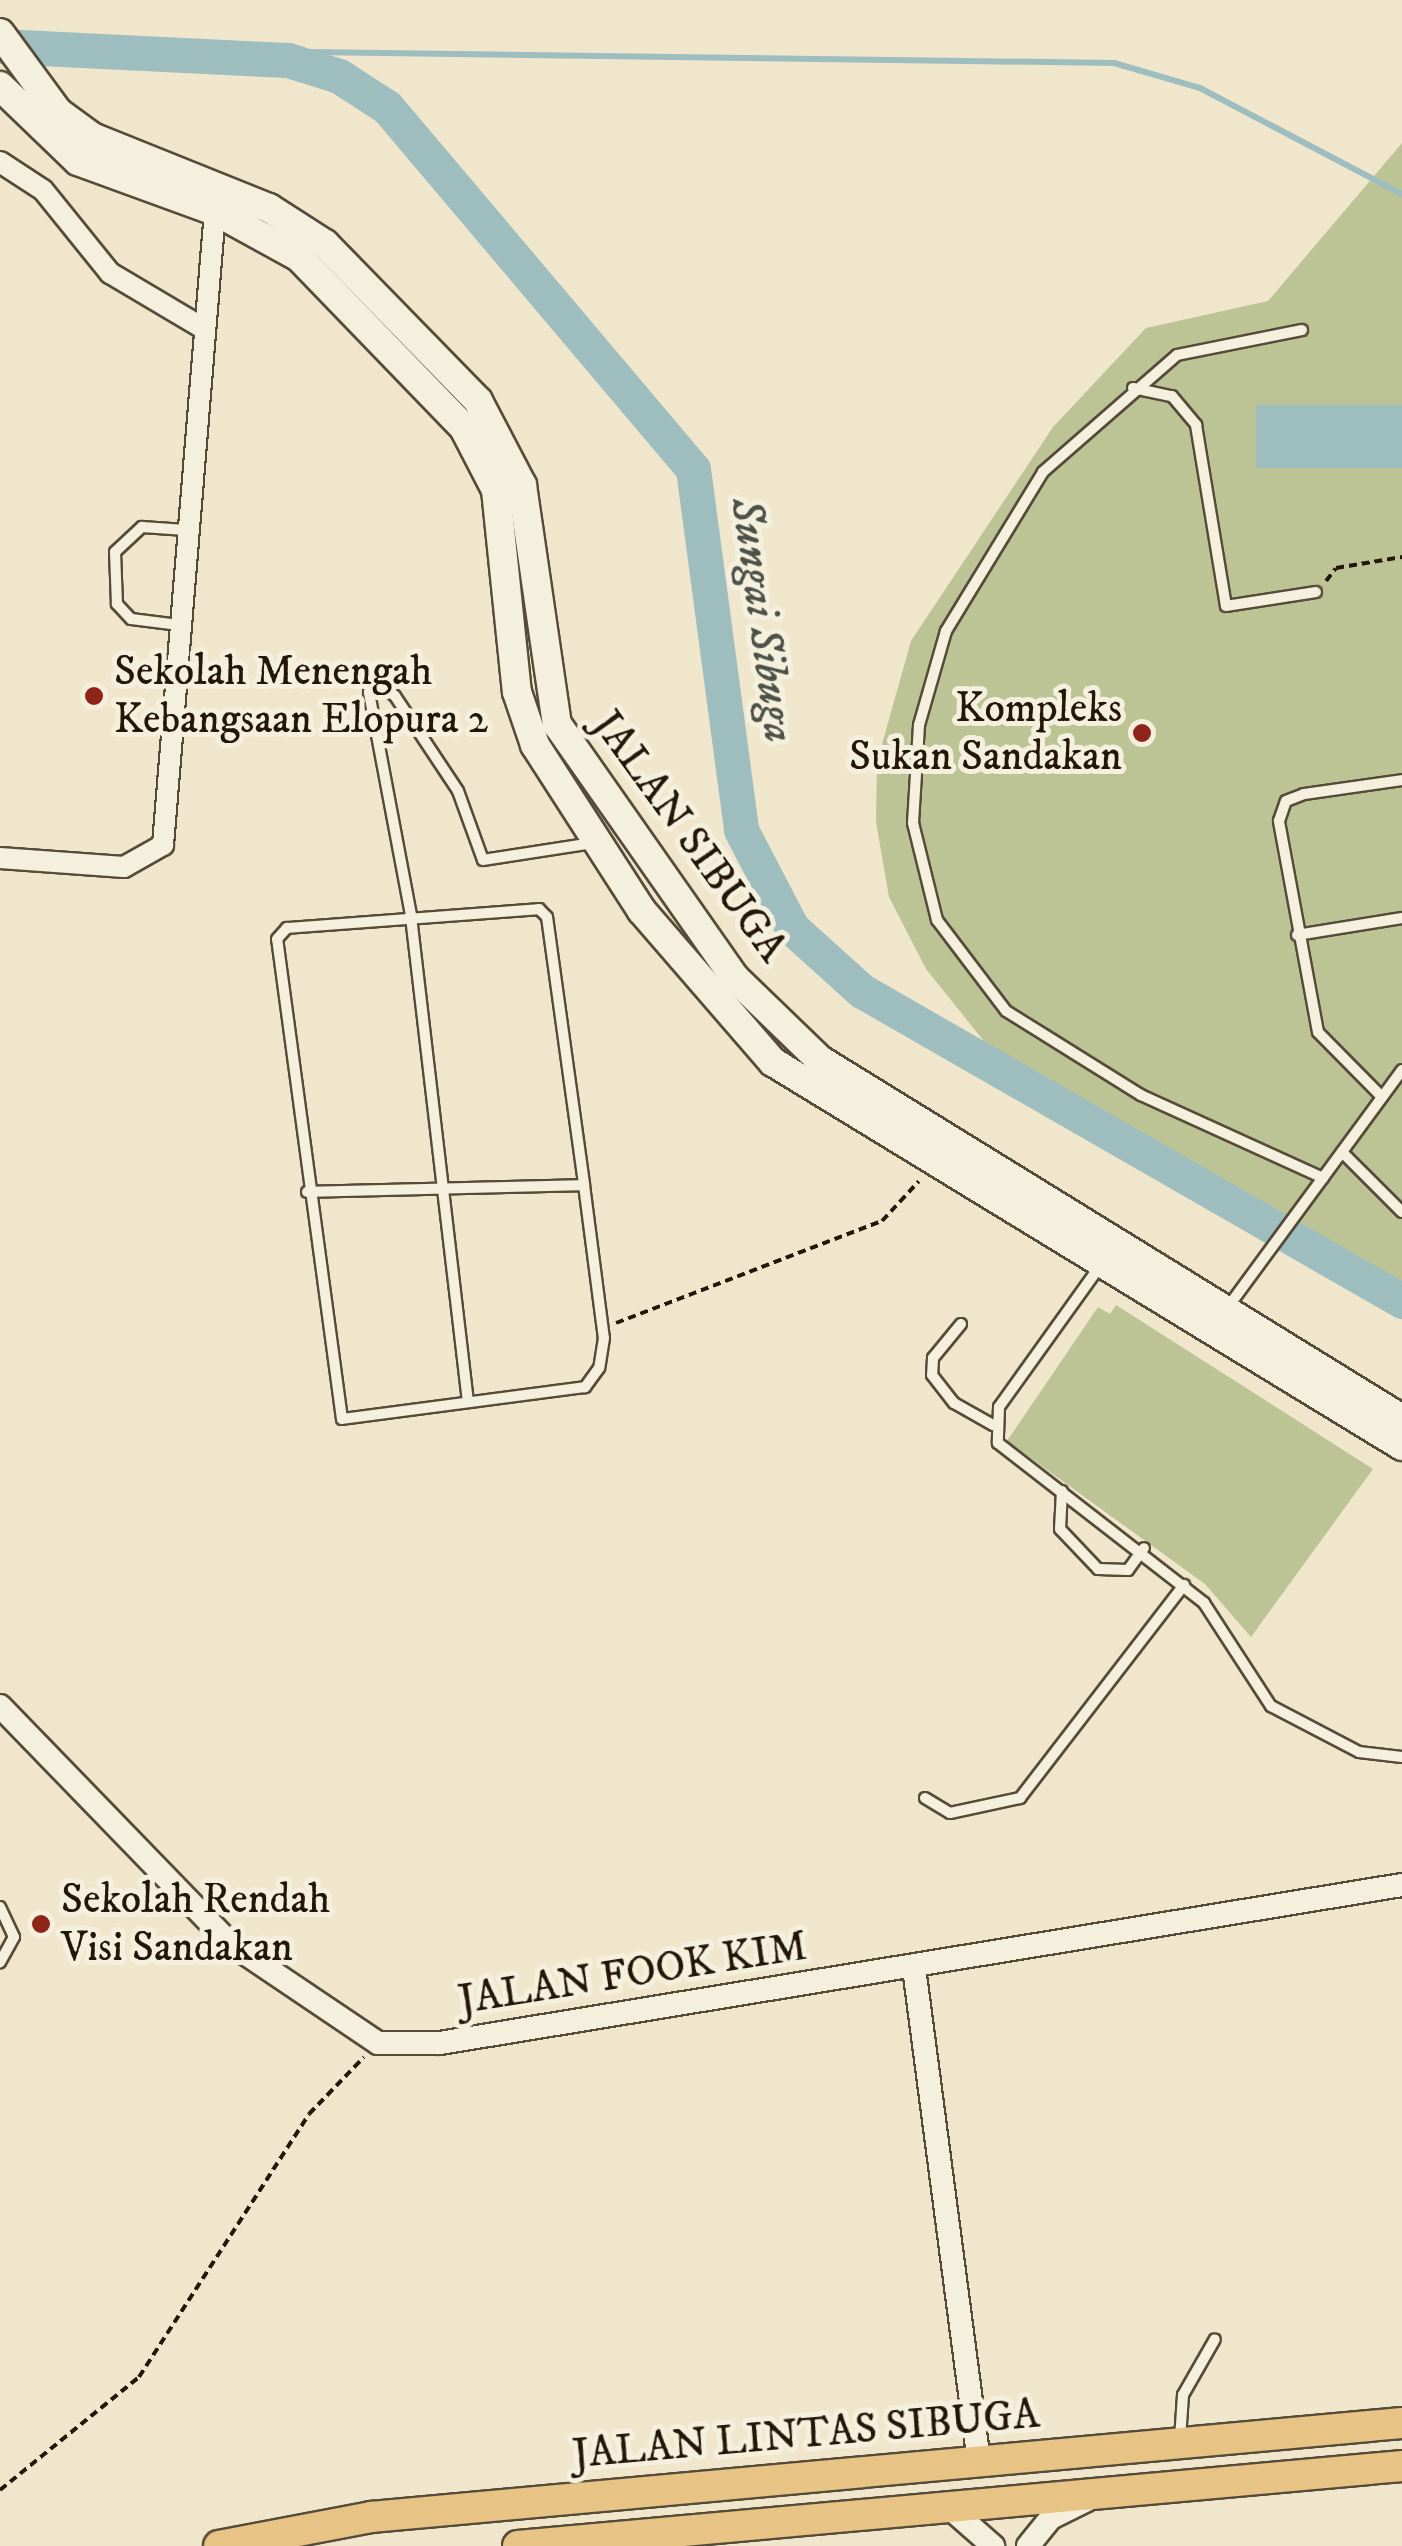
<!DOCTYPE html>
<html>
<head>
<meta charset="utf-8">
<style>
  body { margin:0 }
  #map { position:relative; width:1402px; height:2546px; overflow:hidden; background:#f0e6cc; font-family:"IM FELL DW Pica",serif }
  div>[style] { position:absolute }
  .green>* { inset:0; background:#bcc496 }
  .water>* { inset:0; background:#9dbdbf; transform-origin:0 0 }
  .stream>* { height:6px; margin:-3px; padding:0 3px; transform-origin:3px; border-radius:3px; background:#9dbdbf }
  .river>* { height:35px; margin:-17.5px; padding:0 17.5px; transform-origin:17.5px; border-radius:17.5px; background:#9dbdbf }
  .path>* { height:4px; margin-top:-2px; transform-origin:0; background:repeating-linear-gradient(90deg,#231707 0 8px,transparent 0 13px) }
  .roads { filter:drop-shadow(2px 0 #564b38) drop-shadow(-2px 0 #564b38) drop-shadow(0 2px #564b38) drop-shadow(0 -2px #564b38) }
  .service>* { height:10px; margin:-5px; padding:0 5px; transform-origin:5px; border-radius:5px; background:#f5efde }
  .minor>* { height:20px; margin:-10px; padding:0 10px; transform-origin:10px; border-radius:10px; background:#f5efde }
  .tertiary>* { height:22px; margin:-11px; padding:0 11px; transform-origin:11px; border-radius:11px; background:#f5efde }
  .secondary>* { height:28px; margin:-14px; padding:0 14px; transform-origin:14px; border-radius:14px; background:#f5efde }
  .primary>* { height:30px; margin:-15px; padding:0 15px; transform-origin:15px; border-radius:15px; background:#e8c386 }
  .dots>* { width:28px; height:28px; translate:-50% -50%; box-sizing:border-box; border:5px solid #f5efde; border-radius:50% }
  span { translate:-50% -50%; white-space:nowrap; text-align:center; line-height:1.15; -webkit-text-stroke:10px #f5efde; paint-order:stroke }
  .poi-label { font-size:42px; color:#231707 }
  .left { translate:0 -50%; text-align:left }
  .right { translate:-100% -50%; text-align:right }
  .street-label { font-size:42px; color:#231707 }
  .water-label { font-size:45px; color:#4e5147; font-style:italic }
</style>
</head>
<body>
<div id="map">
  <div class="green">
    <i style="clip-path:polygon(1402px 143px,1402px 1283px,987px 1045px,926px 969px,889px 897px,876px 822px,877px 762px,911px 641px,1053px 427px,1146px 328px,1268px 301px)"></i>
    <i style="clip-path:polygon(1116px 1305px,1373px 1469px,1251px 1637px,1205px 1584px,1007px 1441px,1098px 1307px,1110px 1314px)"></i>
  </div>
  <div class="water">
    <i style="left:1402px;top:405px;width:63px;height:146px;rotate:90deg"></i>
  </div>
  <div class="stream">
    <i style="left:288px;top:60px;width:23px;rotate:-20deg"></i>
    <i style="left:310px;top:52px;width:804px;rotate:0.78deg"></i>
    <i style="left:1114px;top:63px;width:90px;rotate:16.2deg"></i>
    <i style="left:1200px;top:88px;width:228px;rotate:27.7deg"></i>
  </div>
  <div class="river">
    <i style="left:0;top:46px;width:288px;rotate:2.8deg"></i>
    <i style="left:288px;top:60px;width:53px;rotate:17.4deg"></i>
    <i style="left:339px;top:76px;width:57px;rotate:32.9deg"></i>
    <i style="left:387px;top:107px;width:474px;rotate:49.8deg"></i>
    <i style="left:693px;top:469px;width:364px;rotate:82.4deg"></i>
    <i style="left:741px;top:830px;width:110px;rotate:62.5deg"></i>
    <i style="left:792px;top:928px;width:94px;rotate:42deg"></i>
    <i style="left:862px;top:991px;width:623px;rotate:29.86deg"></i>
  </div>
  <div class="path">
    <i style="left:1326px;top:581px;width:16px;rotate:-52deg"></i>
    <i style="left:1336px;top:568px;width:67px;rotate:-9.5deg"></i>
    <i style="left:616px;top:1323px;width:285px;rotate:-21deg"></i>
    <i style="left:882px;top:1221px;width:54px;rotate:-47.2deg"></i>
    <i style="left:0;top:2490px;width:179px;rotate:-39.1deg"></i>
    <i style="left:139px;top:2377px;width:313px;rotate:-57.1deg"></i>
    <i style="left:309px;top:2114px;width:79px;rotate:-46deg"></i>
  </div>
  <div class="roads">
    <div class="service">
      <i style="left:1302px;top:330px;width:127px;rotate:168.7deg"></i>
      <i style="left:1177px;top:355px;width:178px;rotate:138.9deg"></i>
      <i style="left:1043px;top:472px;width:186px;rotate:121.4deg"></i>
      <i style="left:946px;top:631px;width:98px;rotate:106deg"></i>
      <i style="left:919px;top:725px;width:98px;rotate:93.5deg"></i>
      <i style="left:913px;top:823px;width:100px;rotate:76.1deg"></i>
      <i style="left:937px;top:920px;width:114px;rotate:52.8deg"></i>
      <i style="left:1006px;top:1011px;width:159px;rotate:31.9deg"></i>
      <i style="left:1141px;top:1095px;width:200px;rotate:24.5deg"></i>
      <i style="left:1133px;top:388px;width:40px;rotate:12deg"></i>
      <i style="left:1172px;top:396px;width:38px;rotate:50deg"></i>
      <i style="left:1196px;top:425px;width:183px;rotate:80.6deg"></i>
      <i style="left:1226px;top:606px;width:91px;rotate:-8.8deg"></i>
      <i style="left:179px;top:625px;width:48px;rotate:-172.9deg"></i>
      <i style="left:131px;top:619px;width:21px;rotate:-133deg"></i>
      <i style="left:117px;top:604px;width:52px;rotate:-92.2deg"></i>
      <i style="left:115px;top:552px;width:37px;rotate:-43deg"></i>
      <i style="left:142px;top:527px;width:44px;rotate:3.9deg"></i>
      <i style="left:539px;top:909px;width:11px;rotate:45deg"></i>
      <i style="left:547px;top:917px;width:271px;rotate:82.1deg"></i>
      <i style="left:584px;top:1185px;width:154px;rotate:82.6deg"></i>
      <i style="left:604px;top:1338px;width:30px;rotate:99deg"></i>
      <i style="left:599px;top:1368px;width:24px;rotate:126deg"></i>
      <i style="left:585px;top:1387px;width:245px;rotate:172.5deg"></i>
      <i style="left:342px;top:1419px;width:484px;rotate:-97.7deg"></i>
      <i style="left:277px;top:939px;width:15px;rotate:-48deg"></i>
      <i style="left:287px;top:928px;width:253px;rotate:-4.3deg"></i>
      <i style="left:1297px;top:935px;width:106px;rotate:-9.2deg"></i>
      <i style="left:1382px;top:1097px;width:91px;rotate:-134.6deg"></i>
      <i style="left:1318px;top:1032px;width:215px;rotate:-100.5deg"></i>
      <i style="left:1279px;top:821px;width:21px;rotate:-71deg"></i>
      <i style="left:1286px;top:801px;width:19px;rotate:-21deg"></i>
      <i style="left:1304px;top:794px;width:99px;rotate:-8.1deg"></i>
      <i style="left:1342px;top:1152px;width:85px;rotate:45deg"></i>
      <i style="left:307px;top:1192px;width:277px;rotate:-1.4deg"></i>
      <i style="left:1100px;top:1266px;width:173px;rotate:125.6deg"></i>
      <i style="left:999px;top:1407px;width:36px;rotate:92deg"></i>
      <i style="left:998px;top:1443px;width:261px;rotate:37.8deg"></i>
      <i style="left:1204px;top:1603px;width:123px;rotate:57deg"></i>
      <i style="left:1271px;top:1706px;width:99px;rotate:27.6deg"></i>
      <i style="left:1359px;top:1752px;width:43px;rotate:6.6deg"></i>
      <i style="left:1228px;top:1307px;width:294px;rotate:-53.7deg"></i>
      <i style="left:961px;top:1324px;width:44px;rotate:129.5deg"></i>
      <i style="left:933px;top:1358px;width:17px;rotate:93deg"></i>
      <i style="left:932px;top:1375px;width:36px;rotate:52deg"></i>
      <i style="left:954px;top:1403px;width:45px;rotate:29.4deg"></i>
      <i style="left:468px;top:1402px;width:490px;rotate:-96.7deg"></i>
      <i style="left:411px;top:915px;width:227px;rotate:-100.7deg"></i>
      <i style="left:369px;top:692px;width:15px;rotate:-20deg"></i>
      <i style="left:383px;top:687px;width:15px;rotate:37deg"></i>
      <i style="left:395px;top:696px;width:114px;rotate:56.4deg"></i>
      <i style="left:458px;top:791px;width:73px;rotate:70.1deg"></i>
      <i style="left:483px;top:860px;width:111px;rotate:-8.8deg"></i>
      <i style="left:1062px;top:1491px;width:38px;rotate:93deg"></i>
      <i style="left:1060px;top:1529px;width:55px;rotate:46.5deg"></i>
      <i style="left:1098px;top:1569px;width:30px;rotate:2deg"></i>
      <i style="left:1128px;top:1570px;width:27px;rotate:-54deg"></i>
      <i style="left:925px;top:1798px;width:29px;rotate:31deg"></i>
      <i style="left:950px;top:1813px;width:72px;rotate:-12.1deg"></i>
      <i style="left:1020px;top:1798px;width:269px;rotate:-52.4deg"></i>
      <i style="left:0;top:1907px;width:33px;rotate:65deg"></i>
      <i style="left:14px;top:1937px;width:29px;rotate:119deg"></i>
      <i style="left:1180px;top:2439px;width:44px;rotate:-86.1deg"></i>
      <i style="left:1183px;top:2395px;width:64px;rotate:-60.3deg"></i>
    </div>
    <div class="minor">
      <i style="left:0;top:162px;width:51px;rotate:33.1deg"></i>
      <i style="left:43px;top:190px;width:107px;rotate:51.1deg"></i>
      <i style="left:110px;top:273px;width:106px;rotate:30.7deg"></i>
      <i style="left:0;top:858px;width:124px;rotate:4.2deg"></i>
      <i style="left:124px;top:867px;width:45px;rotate:-29.4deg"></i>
      <i style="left:163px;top:845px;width:636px;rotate:-85.31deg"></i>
    </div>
    <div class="tertiary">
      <i style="left:0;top:1706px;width:332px;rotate:45.9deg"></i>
      <i style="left:231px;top:1944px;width:177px;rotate:34deg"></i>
      <i style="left:378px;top:2043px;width:62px"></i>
      <i style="left:440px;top:2043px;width:975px;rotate:-9.33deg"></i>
      <i style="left:914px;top:1968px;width:498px;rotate:82.5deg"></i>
      <i style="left:952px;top:2510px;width:55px;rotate:41.3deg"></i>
      <i style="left:1028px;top:2546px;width:36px;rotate:-51deg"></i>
      <i style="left:1051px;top:2518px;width:40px;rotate:-26.6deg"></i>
    </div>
    <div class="secondary">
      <i style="left:0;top:33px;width:98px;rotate:53.7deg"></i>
      <i style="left:58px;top:112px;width:42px;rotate:36.3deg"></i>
      <i style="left:92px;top:137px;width:191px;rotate:21.9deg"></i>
      <i style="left:269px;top:208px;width:67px;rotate:32.7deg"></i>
      <i style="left:325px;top:244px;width:219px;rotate:45.7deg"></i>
      <i style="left:478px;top:401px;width:95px;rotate:62.4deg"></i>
      <i style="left:522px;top:485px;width:242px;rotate:81.7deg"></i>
      <i style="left:557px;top:724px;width:309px;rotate:55deg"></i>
      <i style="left:734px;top:977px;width:120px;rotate:44deg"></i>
      <i style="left:820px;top:1060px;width:684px;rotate:31.67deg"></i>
      <i style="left:0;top:86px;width:108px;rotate:43.9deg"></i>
      <i style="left:78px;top:161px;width:146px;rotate:20.1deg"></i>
      <i style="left:215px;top:211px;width:96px;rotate:28.7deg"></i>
      <i style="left:299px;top:257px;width:238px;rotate:46deg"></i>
      <i style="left:464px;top:428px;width:70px;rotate:62.7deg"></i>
      <i style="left:496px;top:490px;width:203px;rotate:84.1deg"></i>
      <i style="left:517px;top:692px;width:56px;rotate:71.2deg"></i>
      <i style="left:535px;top:745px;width:197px;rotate:57.2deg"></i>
      <i style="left:642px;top:911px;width:200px;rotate:49.1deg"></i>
      <i style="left:773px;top:1062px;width:737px;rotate:31.4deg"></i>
    </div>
    <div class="primary">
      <i style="left:219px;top:2546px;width:155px;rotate:-10.8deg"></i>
      <i style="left:371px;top:2517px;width:1035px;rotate:-5.21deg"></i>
      <i style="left:518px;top:2546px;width:888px;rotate:-5.17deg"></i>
    </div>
  </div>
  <div class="dots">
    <i style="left:94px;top:696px;background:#8f2418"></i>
    <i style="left:1142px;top:733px;background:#8f2418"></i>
    <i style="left:41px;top:1924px;background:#8f2418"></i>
  </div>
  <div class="poi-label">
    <span class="left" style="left:114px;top:696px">Sekolah Menengah<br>Kebangsaan Elopura 2</span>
    <span class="right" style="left:1122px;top:733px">Kompleks<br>Sukan Sandakan</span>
    <span class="left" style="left:61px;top:1924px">Sekolah Rendah<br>Visi Sandakan</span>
  </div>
  <div class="street-label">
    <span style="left:689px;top:837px;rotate:54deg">JALAN SIBUGA</span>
    <span style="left:633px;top:1974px;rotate:-9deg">JALAN FOOK KIM</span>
    <span style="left:806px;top:2435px;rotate:-5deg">JALAN LINTAS SIBUGA</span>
  </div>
  <div class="water-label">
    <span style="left:761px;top:620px;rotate:82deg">Sungai Sibuga</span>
  </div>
</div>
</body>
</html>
